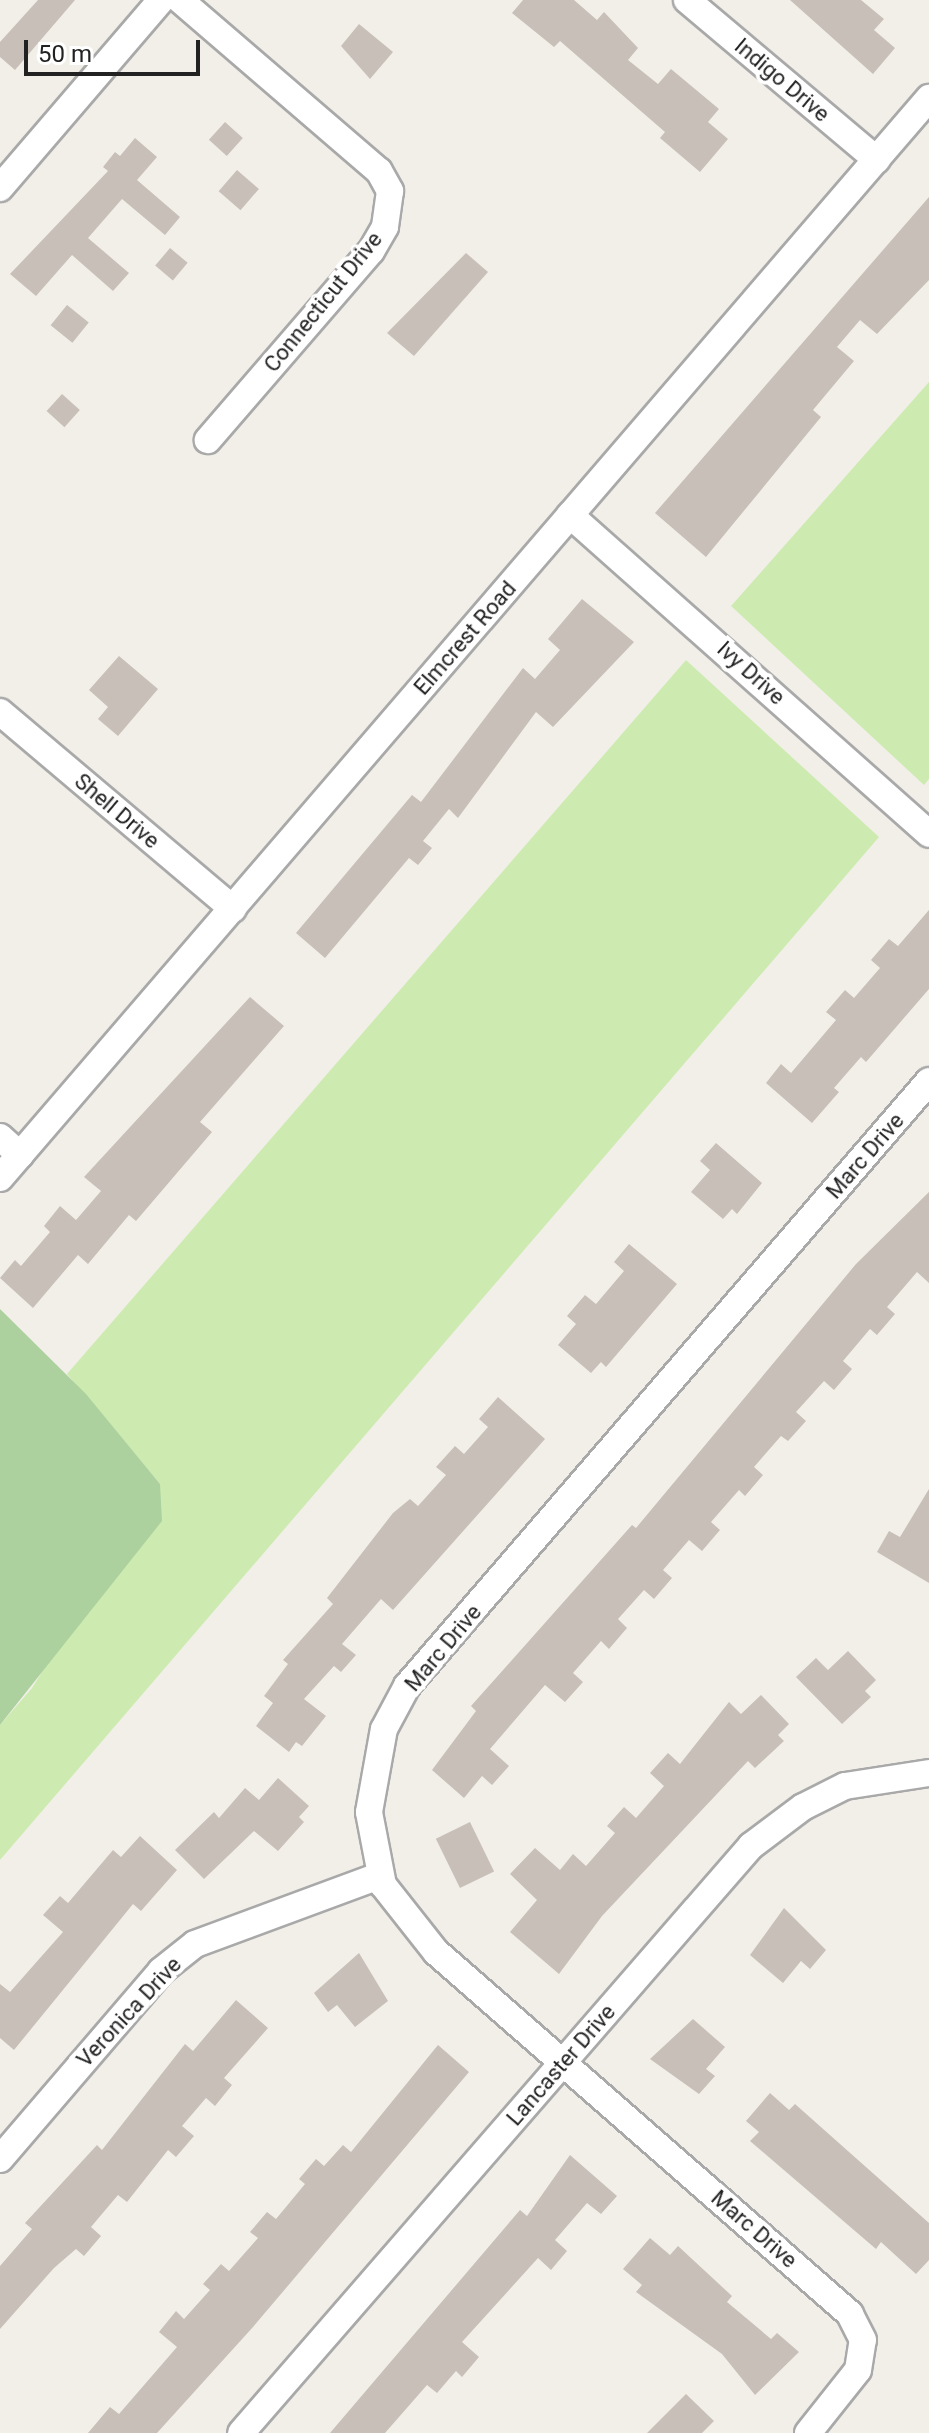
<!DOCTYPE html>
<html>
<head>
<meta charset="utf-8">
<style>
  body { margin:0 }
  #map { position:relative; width:929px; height:2433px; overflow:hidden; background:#f2efe9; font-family:Roboto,sans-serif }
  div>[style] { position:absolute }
  .grass>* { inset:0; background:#cdebb0 }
  .forest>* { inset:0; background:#add19e }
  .building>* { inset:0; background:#c7bfb8; transform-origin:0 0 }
  .roads { filter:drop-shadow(2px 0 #a9a9a9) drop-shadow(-2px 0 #a9a9a9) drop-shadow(0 2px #a9a9a9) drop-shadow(0 -2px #a9a9a9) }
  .minor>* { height:26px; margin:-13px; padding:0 13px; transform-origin:13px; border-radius:13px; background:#fff }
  span { translate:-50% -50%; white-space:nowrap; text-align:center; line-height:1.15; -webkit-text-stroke:8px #fff; paint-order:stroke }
  .street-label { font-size:22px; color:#222 }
  .scale { position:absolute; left:24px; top:40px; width:176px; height:36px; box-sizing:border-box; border:4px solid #222; border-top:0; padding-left:10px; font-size:24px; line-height:28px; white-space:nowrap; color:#222; -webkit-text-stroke:6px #fff; paint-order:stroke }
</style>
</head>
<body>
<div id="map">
  <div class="grass">
    <i style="clip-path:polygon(929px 382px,929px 779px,924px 785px,731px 606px)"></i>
    <i style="clip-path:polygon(686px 660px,879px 837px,0 1860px,0 1725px,32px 1688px,160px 1484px,67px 1374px)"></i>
  </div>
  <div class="forest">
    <i style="clip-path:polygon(0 1309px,86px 1394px,160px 1484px,162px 1521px,0 1725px)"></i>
  </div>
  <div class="building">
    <i style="clip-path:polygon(38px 0,75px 0,15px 70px,0 57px,0 42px)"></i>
    <i style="clip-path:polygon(523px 0,574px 0,597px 20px,604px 12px,638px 48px,628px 60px,658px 84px,671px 69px,719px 109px,708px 122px,728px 139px,700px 172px,660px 138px,665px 132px,560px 41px,554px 47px,512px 13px)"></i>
    <i style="clip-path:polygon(790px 0,861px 0,884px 19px,874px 30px,895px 48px,873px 74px)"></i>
    <i style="clip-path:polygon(359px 24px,393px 52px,370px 79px,341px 46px)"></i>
    <i style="left:225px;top:122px;width:24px;height:24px;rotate:42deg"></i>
    <i style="clip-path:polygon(135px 138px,157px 157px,137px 180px,180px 217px,165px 235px,122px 199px,88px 238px,129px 273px,113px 291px,72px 255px,36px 296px,10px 274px,108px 171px,103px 167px,115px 152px,120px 156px)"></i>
    <i style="left:237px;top:170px;width:29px;height:28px;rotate:41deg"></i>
    <i style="clip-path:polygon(929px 197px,929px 280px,877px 334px,860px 320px,837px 347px,854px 361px,813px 410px,821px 417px,706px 557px,655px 513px)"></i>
    <i style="left:170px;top:248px;width:23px;height:23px;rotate:40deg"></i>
    <i style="clip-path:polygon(466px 253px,488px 272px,414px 356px,387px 333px)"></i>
    <i style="left:67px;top:305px;width:28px;height:26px;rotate:39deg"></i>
    <i style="left:62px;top:394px;width:24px;height:23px;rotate:42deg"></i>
    <i style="clip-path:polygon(582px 599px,634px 642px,553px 727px,536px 712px,458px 818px,449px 809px,423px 841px,432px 848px,418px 865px,409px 858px,325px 958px,296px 933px,412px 795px,421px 802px,523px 668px,535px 679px,560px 650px,548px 639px)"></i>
    <i style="clip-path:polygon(119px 656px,158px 689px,118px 736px,98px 719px,108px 707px,89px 690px)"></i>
    <i style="clip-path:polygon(929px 910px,929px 989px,866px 1062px,861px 1057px,834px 1088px,839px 1092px,812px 1123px,766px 1083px,781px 1064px,791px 1073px,836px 1020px,826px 1012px,845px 990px,854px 998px,880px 968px,871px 960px,889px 939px,898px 946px)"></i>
    <i style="clip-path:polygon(250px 997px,284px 1026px,200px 1122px,212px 1132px,136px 1221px,129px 1215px,88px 1264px,78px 1255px,33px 1308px,0 1278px,15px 1260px,21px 1266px,50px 1232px,44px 1226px,60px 1206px,76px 1220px,101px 1191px,84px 1177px)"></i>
    <i style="clip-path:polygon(716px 1143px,762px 1183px,737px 1214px,732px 1209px,723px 1219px,691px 1192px,710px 1170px,700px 1161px)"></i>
    <i style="clip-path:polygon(929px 1192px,929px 1283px,917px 1272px,887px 1307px,895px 1314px,877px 1335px,870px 1329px,843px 1361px,852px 1369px,834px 1390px,824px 1381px,796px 1412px,806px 1421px,788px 1441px,781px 1436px,754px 1467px,763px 1475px,745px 1496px,739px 1490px,711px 1522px,720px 1530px,702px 1551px,689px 1540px,663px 1570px,672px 1578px,654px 1599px,644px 1590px,618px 1619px,627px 1628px,609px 1649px,601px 1641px,573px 1673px,583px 1682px,565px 1702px,545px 1685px,490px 1749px,509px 1766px,492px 1785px,482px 1776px,464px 1798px,432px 1770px,476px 1711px,471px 1706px,632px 1525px,636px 1528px,856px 1264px)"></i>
    <i style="clip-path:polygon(629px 1244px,677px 1284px,606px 1367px,601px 1362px,591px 1373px,558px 1345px,576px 1324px,567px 1316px,585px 1295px,596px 1304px,624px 1271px,614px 1262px)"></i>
    <i style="clip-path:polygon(498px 1397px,545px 1439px,393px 1610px,381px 1599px,342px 1644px,356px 1655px,341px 1672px,334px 1666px,304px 1699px,326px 1716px,302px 1746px,296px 1742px,289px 1752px,256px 1726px,273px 1703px,264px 1696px,288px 1664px,283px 1660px,333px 1604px,327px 1598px,393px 1513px,410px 1499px,418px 1506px,446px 1475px,436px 1467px,455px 1446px,464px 1454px,488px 1427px,479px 1419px)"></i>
    <i style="clip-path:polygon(929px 1489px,929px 1583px,877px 1552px,889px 1531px,900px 1537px)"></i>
    <i style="clip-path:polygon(848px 1651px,876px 1680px,865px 1691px,871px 1697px,842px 1724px,796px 1677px,816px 1658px,828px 1670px)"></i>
    <i style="clip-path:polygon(761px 1695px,789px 1724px,778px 1735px,784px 1741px,755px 1768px,748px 1761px,602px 1916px,559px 1974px,510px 1932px,537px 1900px,510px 1874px,535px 1848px,560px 1870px,573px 1854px,586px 1866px,615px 1833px,607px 1826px,624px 1807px,636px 1818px,664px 1786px,650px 1773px,668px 1753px,680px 1764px,729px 1702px,741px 1714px)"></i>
    <i style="clip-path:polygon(278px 1778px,309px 1806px,299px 1817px,304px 1822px,278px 1851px,254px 1831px,204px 1879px,175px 1850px,214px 1812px,219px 1818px,245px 1788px,259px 1800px)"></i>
    <i style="left:470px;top:1822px;width:55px;height:38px;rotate:64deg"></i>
    <i style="clip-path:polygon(140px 1836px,177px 1870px,141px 1911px,133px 1904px,14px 2050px,0 2038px,0 1984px,10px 1992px,63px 1932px,43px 1915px,60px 1896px,68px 1903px,113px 1850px,121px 1857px)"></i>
    <i style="clip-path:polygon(784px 1908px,826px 1950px,810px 1969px,801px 1961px,783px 1983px,750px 1955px)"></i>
    <i style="clip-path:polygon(359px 1953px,388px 2001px,355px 2027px,337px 2005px,328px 2012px,314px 1993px)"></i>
    <i style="clip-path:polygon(236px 2000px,268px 2028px,224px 2078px,232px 2085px,215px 2106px,206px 2098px,182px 2126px,194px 2136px,176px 2157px,168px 2150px,127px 2202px,118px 2195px,91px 2227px,101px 2236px,84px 2256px,76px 2249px,54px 2268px,0 2329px,0 2266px,32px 2229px,25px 2223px,97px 2145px,102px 2150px,185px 2044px,193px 2051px)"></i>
    <i style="clip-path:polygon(693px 2019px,725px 2047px,706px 2069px,715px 2076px,699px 2094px,650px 2059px)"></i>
    <i style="clip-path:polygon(438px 2045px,469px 2072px,253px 2327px,157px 2433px,88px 2433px,110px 2407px,119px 2414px,177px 2347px,159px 2332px,176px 2311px,184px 2319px,210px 2290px,203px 2284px,221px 2264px,229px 2271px,258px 2238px,250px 2232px,267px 2212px,276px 2219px,305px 2184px,299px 2179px,316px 2159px,324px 2166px,343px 2145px,351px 2152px)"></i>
    <i style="clip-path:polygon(770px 2093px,789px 2110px,795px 2104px,929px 2223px,929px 2260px,916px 2274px,881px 2242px,876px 2249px,750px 2141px,759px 2132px,746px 2121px)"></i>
    <i style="clip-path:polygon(570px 2155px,617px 2196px,601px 2214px,587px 2203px,555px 2240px,567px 2251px,551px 2270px,538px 2258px,462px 2342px,479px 2357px,462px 2377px,456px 2371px,437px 2393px,427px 2385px,385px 2433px,330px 2433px,520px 2210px,527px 2216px)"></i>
    <i style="clip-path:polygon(650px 2238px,670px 2255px,678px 2246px,732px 2296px,727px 2302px,771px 2339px,777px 2333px,799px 2352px,755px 2395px,722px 2354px,636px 2292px,642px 2285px,623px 2269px)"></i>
    <i style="clip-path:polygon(686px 2394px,714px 2421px,702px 2433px,647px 2433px)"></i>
  </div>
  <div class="roads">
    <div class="minor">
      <i style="left:180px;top:0;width:262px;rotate:40.7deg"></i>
      <i style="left:379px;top:171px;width:23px;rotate:61deg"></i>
      <i style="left:390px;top:191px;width:36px;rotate:98deg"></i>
      <i style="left:385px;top:227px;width:28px;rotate:120deg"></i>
      <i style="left:371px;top:251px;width:250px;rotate:130.8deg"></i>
      <i style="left:687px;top:0;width:248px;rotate:40.1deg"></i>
      <i style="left:0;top:188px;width:248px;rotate:-49.4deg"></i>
      <i style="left:570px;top:515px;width:480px;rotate:41.6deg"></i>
      <i style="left:0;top:712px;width:305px;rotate:40.2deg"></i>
      <i style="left:0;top:1137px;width:27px;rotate:42deg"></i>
      <i style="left:0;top:1178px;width:1425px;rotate:-49.3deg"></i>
      <i style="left:0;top:2159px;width:248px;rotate:-49.4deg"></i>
      <i style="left:161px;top:1971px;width:43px;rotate:-38.5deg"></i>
      <i style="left:195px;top:1944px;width:196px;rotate:-20.3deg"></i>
      <i style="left:241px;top:2433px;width:778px;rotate:-49.02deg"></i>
      <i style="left:751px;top:1846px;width:65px;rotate:-36.9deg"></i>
      <i style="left:803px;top:1807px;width:47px;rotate:-26.6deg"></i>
      <i style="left:845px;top:1786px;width:85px;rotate:-8.8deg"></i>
      <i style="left:808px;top:2433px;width:80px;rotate:-51.6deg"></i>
      <i style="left:858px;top:2370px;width:30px;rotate:-81deg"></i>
      <i style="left:863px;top:2340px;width:29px;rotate:-117deg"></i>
      <i style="left:850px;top:2314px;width:550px;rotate:-138.83deg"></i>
      <i style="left:436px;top:1952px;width:85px;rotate:-128.3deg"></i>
      <i style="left:383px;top:1885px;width:74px;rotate:-100.9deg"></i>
      <i style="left:369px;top:1812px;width:84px;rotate:-79.8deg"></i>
      <i style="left:384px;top:1729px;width:49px;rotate:-61.9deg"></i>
      <i style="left:407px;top:1686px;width:799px;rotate:-49.21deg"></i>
    </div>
  </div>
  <div class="street-label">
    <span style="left:782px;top:80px;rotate:40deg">Indigo Drive</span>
    <span style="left:323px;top:302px;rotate:-51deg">Connecticut Drive</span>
    <span style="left:465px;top:638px;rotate:-49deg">Elmcrest Road</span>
    <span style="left:751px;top:673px;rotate:42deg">Ivy Drive</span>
    <span style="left:117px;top:811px;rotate:40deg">Shell Drive</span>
    <span style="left:865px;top:1156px;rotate:-49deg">Marc Drive</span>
    <span style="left:443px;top:1648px;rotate:-50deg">Marc Drive</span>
    <span style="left:129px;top:2012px;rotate:-47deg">Veronica Drive</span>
    <span style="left:561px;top:2065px;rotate:-49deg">Lancaster Drive</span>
    <span style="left:754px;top:2229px;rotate:41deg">Marc Drive</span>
  </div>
  <div class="scale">50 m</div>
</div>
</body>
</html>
